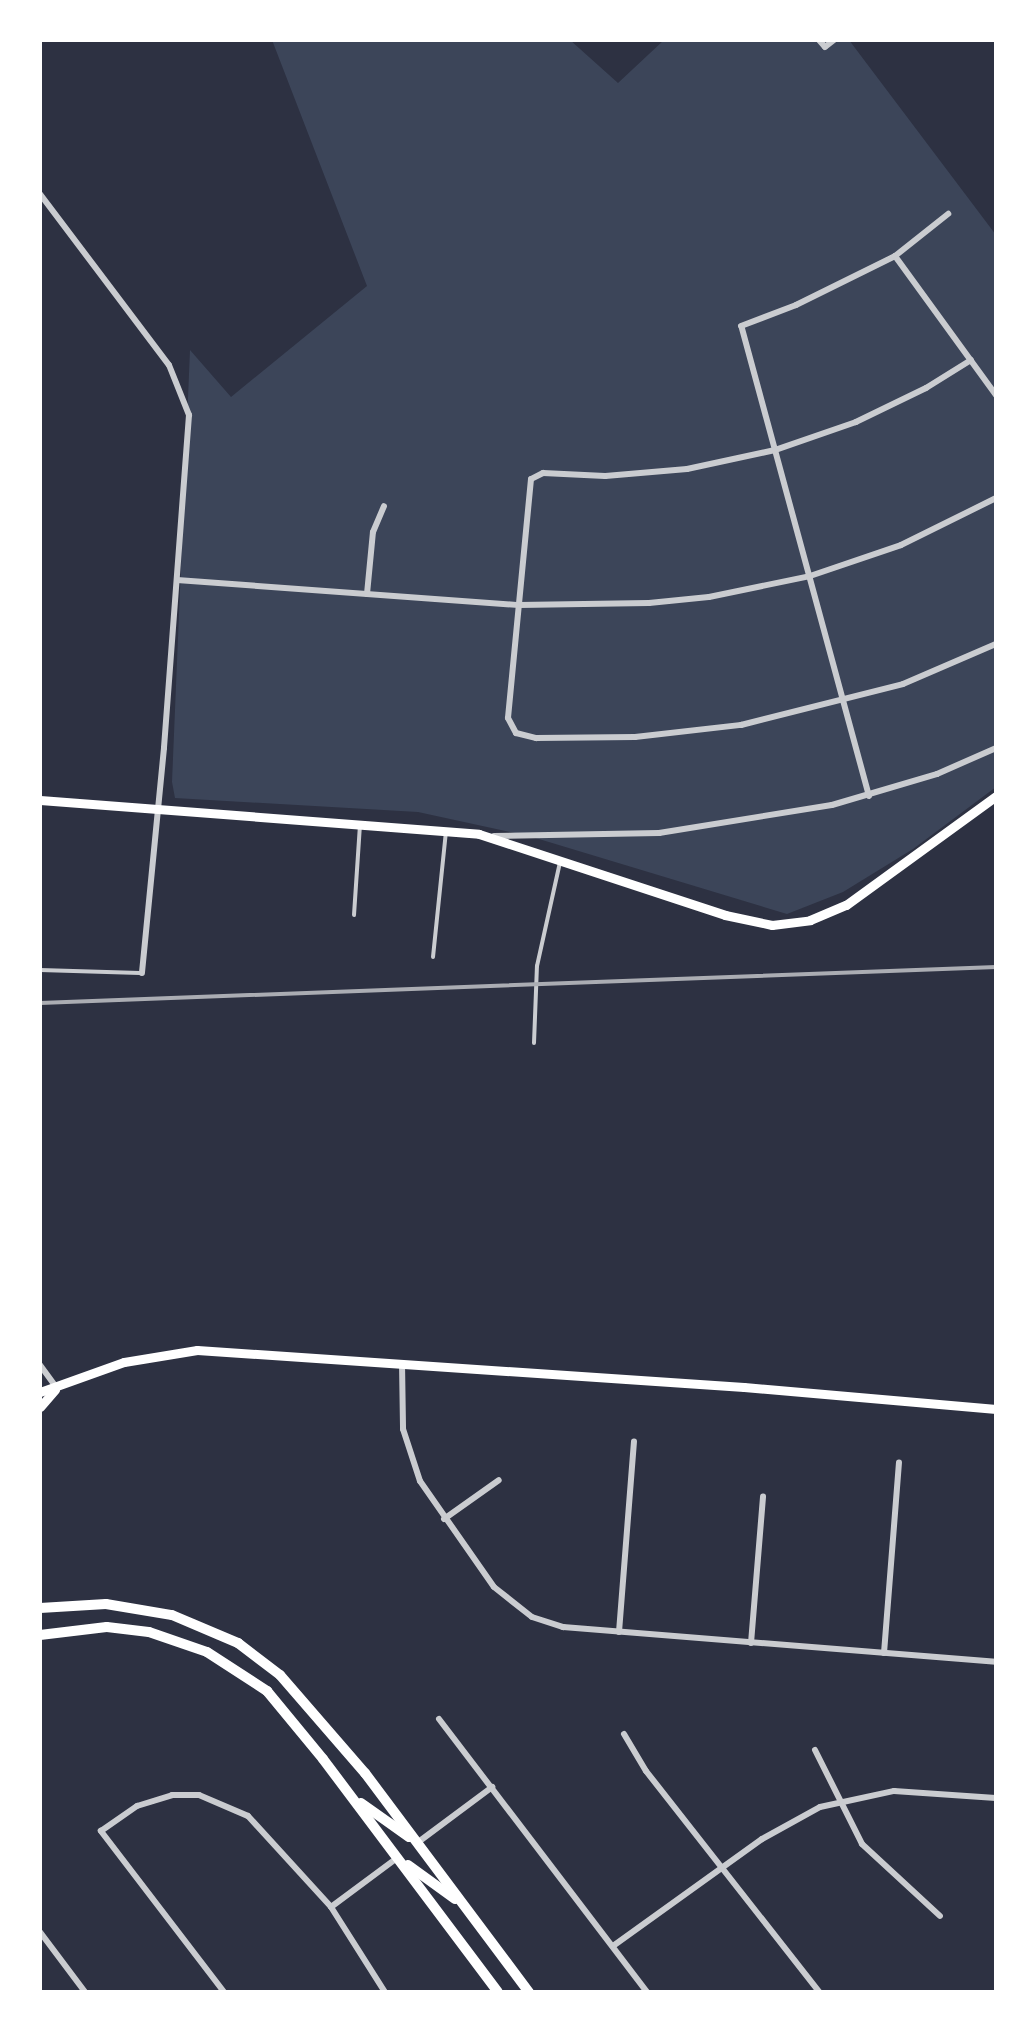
<!DOCTYPE html>
<html>
<head>
<meta charset="utf-8">
<style>
  body { margin:0 }
  #map { position:relative; width:1036px; height:2032px; overflow:hidden; background:#2d3142; font-family:"DM Sans",sans-serif }
  div>[style] { position:absolute }
  .green>* { inset:0; background:#3c4559 }
  .service>* { height:4px; margin:-2px; padding:0 2px; transform-origin:2px; border-radius:2px; background:#caccd0 }
  .minor>* { height:6px; margin:-3px; padding:0 3px; transform-origin:3px; border-radius:3px; background:#caccd0 }
  .secondary>* { height:9px; margin:-4.5px; padding:0 4.5px; transform-origin:4.5px; border-radius:4.5px; background:#fff }
  .primary>* { height:10px; margin:-5px; padding:0 5px; transform-origin:5px; border-radius:5px; background:#fff }
  .rail>* { height:4px; margin:-2px; padding:0 2px; transform-origin:2px; border-radius:2px; background:#abadb3 }
  span { translate:-50% -50%; white-space:nowrap; text-align:center; line-height:1.15; -webkit-text-stroke:8px #fff; paint-order:stroke }
  .frame { position:absolute; inset:0; border:42px solid #fff; pointer-events:none }
</style>
</head>
<body>
<div id="map">
  <div class="green">
    <i style="clip-path:polygon(272px 40px,570px 40px,618px 83px,664px 40px,849px 40px,996px 235px,996px 787px,913px 849px,843px 892px,787px 914px,529px 836px,418px 812px,175px 798px,172px 782px,190px 350px,231px 397px,367px 286px)"></i>
  </div>
  <div class="service">
    <i style="left:354px;top:915px;width:90px;rotate:-86.2deg"></i>
    <i style="left:433px;top:957px;width:126px;rotate:-84.1deg"></i>
    <i style="left:40px;top:970px;width:100px;rotate:1.7deg"></i>
    <i style="left:534px;top:1043px;width:77px;rotate:-87.8deg"></i>
    <i style="left:537px;top:966px;width:107px;rotate:-77.5deg"></i>
  </div>
  <div class="minor">
    <i style="left:819px;top:40px;width:9px;rotate:49deg"></i>
    <i style="left:825px;top:47px;width:11px;rotate:-38deg"></i>
    <i style="left:40px;top:194px;width:214px;rotate:53deg"></i>
    <i style="left:169px;top:365px;width:54px;rotate:68.2deg"></i>
    <i style="left:189px;top:415px;width:334px;rotate:94.3deg"></i>
    <i style="left:164px;top:748px;width:226px;rotate:95.6deg"></i>
    <i style="left:895px;top:256px;width:172px;rotate:54deg"></i>
    <i style="left:971px;top:360px;width:53px;rotate:148.1deg"></i>
    <i style="left:926px;top:388px;width:78px;rotate:154.1deg"></i>
    <i style="left:856px;top:422px;width:86px;rotate:160.9deg"></i>
    <i style="left:775px;top:450px;width:90px;rotate:167.8deg"></i>
    <i style="left:687px;top:469px;width:82px;rotate:175.1deg"></i>
    <i style="left:605px;top:476px;width:62px;rotate:-177.2deg"></i>
    <i style="left:543px;top:473px;width:13px;rotate:153deg"></i>
    <i style="left:531px;top:479px;width:240px;rotate:95.5deg"></i>
    <i style="left:508px;top:718px;width:17px;rotate:62deg"></i>
    <i style="left:516px;top:733px;width:21px;rotate:14deg"></i>
    <i style="left:536px;top:738px;width:99px;rotate:-0.6deg"></i>
    <i style="left:635px;top:737px;width:107px;rotate:-6.5deg"></i>
    <i style="left:741px;top:725px;width:167px;rotate:-14.2deg"></i>
    <i style="left:903px;top:684px;width:101px;rotate:-23.3deg"></i>
    <i style="left:177px;top:580px;width:343px;rotate:4.2deg"></i>
    <i style="left:519px;top:605px;width:130px;rotate:-0.9deg"></i>
    <i style="left:649px;top:603px;width:60px;rotate:-5.7deg"></i>
    <i style="left:709px;top:597px;width:103px;rotate:-11.7deg"></i>
    <i style="left:810px;top:576px;width:96px;rotate:-18.8deg"></i>
    <i style="left:901px;top:545px;width:106px;rotate:-26.3deg"></i>
    <i style="left:367px;top:594px;width:62px;rotate:-84.5deg"></i>
    <i style="left:373px;top:532px;width:28px;rotate:-67deg"></i>
    <i style="left:869px;top:796px;width:487px;rotate:-105.2deg"></i>
    <i style="left:741px;top:326px;width:59px;rotate:-20.9deg"></i>
    <i style="left:796px;top:305px;width:110px;rotate:-26.3deg"></i>
    <i style="left:895px;top:256px;width:68px;rotate:-38.4deg"></i>
    <i style="left:494px;top:836px;width:165px;rotate:-1deg"></i>
    <i style="left:659px;top:833px;width:175px;rotate:-9.2deg"></i>
    <i style="left:832px;top:805px;width:109px;rotate:-16.4deg"></i>
    <i style="left:937px;top:774px;width:64px;rotate:-23.8deg"></i>
    <i style="left:402px;top:1363px;width:66px;rotate:89.1deg"></i>
    <i style="left:403px;top:1429px;width:55px;rotate:71.9deg"></i>
    <i style="left:420px;top:1481px;width:129px;rotate:55.1deg"></i>
    <i style="left:494px;top:1587px;width:48px;rotate:38.3deg"></i>
    <i style="left:532px;top:1617px;width:33px;rotate:18deg"></i>
    <i style="left:563px;top:1627px;width:434px;rotate:4.6deg"></i>
    <i style="left:40px;top:1365px;width:27px;rotate:54deg"></i>
    <i style="left:444px;top:1519px;width:67px;rotate:-35.3deg"></i>
    <i style="left:619px;top:1632px;width:191px;rotate:-85.5deg"></i>
    <i style="left:751px;top:1643px;width:147px;rotate:-85.3deg"></i>
    <i style="left:884px;top:1653px;width:191px;rotate:-85.5deg"></i>
    <i style="left:439px;top:1719px;width:343px;rotate:52.7deg"></i>
    <i style="left:624px;top:1734px;width:43px;rotate:59.3deg"></i>
    <i style="left:646px;top:1771px;width:281px;rotate:51.9deg"></i>
    <i style="left:815px;top:1750px;width:105px;rotate:63.4deg"></i>
    <i style="left:862px;top:1844px;width:106px;rotate:42.7deg"></i>
    <i style="left:417px;top:1843px;width:94px;rotate:-36.7deg"></i>
    <i style="left:331px;top:1907px;width:82px;rotate:-36.6deg"></i>
    <i style="left:40px;top:1932px;width:75px;rotate:53.1deg"></i>
    <i style="left:613px;top:1946px;width:183px;rotate:-35.7deg"></i>
    <i style="left:762px;top:1839px;width:66px;rotate:-28.9deg"></i>
    <i style="left:820px;top:1807px;width:76px;rotate:-12.2deg"></i>
    <i style="left:894px;top:1791px;width:102px;rotate:3.9deg"></i>
    <i style="left:224px;top:1992px;width:203px;rotate:-127.4deg"></i>
    <i style="left:101px;top:1831px;width:44px;rotate:-34.8deg"></i>
    <i style="left:137px;top:1806px;width:37px;rotate:-17deg"></i>
    <i style="left:172px;top:1795px;width:27px"></i>
    <i style="left:199px;top:1795px;width:53px;rotate:23.2deg"></i>
    <i style="left:248px;top:1816px;width:123px;rotate:47.6deg"></i>
    <i style="left:331px;top:1907px;width:101px;rotate:57.6deg"></i>
  </div>
  <div class="secondary">
    <i style="left:40px;top:800px;width:440px;rotate:4.4deg"></i>
    <i style="left:479px;top:834px;width:259px;rotate:18.2deg"></i>
    <i style="left:725px;top:915px;width:48px;rotate:12deg"></i>
    <i style="left:772px;top:925px;width:38px;rotate:-7deg"></i>
    <i style="left:810px;top:920px;width:39px;rotate:-23deg"></i>
    <i style="left:846px;top:905px;width:185px;rotate:-36deg"></i>
    <i style="left:40px;top:1392px;width:89px;rotate:-19.7deg"></i>
    <i style="left:124px;top:1362px;width:74px;rotate:-9.3deg"></i>
    <i style="left:197px;top:1350px;width:548px;rotate:3.87deg"></i>
    <i style="left:744px;top:1387px;width:253px;rotate:5deg"></i>
    <i style="left:40px;top:1407px;width:23px;rotate:-49deg"></i>
  </div>
  <div class="primary">
    <i style="left:40px;top:1608px;width:66px;rotate:-3.5deg"></i>
    <i style="left:106px;top:1604px;width:67px;rotate:9.5deg"></i>
    <i style="left:172px;top:1615px;width:72px;rotate:23deg"></i>
    <i style="left:238px;top:1643px;width:53px;rotate:37.3deg"></i>
    <i style="left:280px;top:1675px;width:130px;rotate:49.1deg"></i>
    <i style="left:365px;top:1773px;width:274px;rotate:53.2deg"></i>
    <i style="left:40px;top:1635px;width:67px;rotate:-6.8deg"></i>
    <i style="left:107px;top:1627px;width:42px;rotate:6.8deg"></i>
    <i style="left:149px;top:1632px;width:61px;rotate:19deg"></i>
    <i style="left:207px;top:1652px;width:72px;rotate:33deg"></i>
    <i style="left:267px;top:1691px;width:88px;rotate:50.5deg"></i>
    <i style="left:323px;top:1759px;width:291px;rotate:53.1deg"></i>
    <i style="left:361px;top:1803px;width:59px;rotate:35.3deg"></i>
    <i style="left:408px;top:1865px;width:58px;rotate:35.9deg"></i>
  </div>
  <div class="rail">
    <i style="left:40px;top:1003px;width:957px;rotate:-2.16deg"></i>
  </div>
  <div class="frame"></div>
</div>
</body>
</html>
